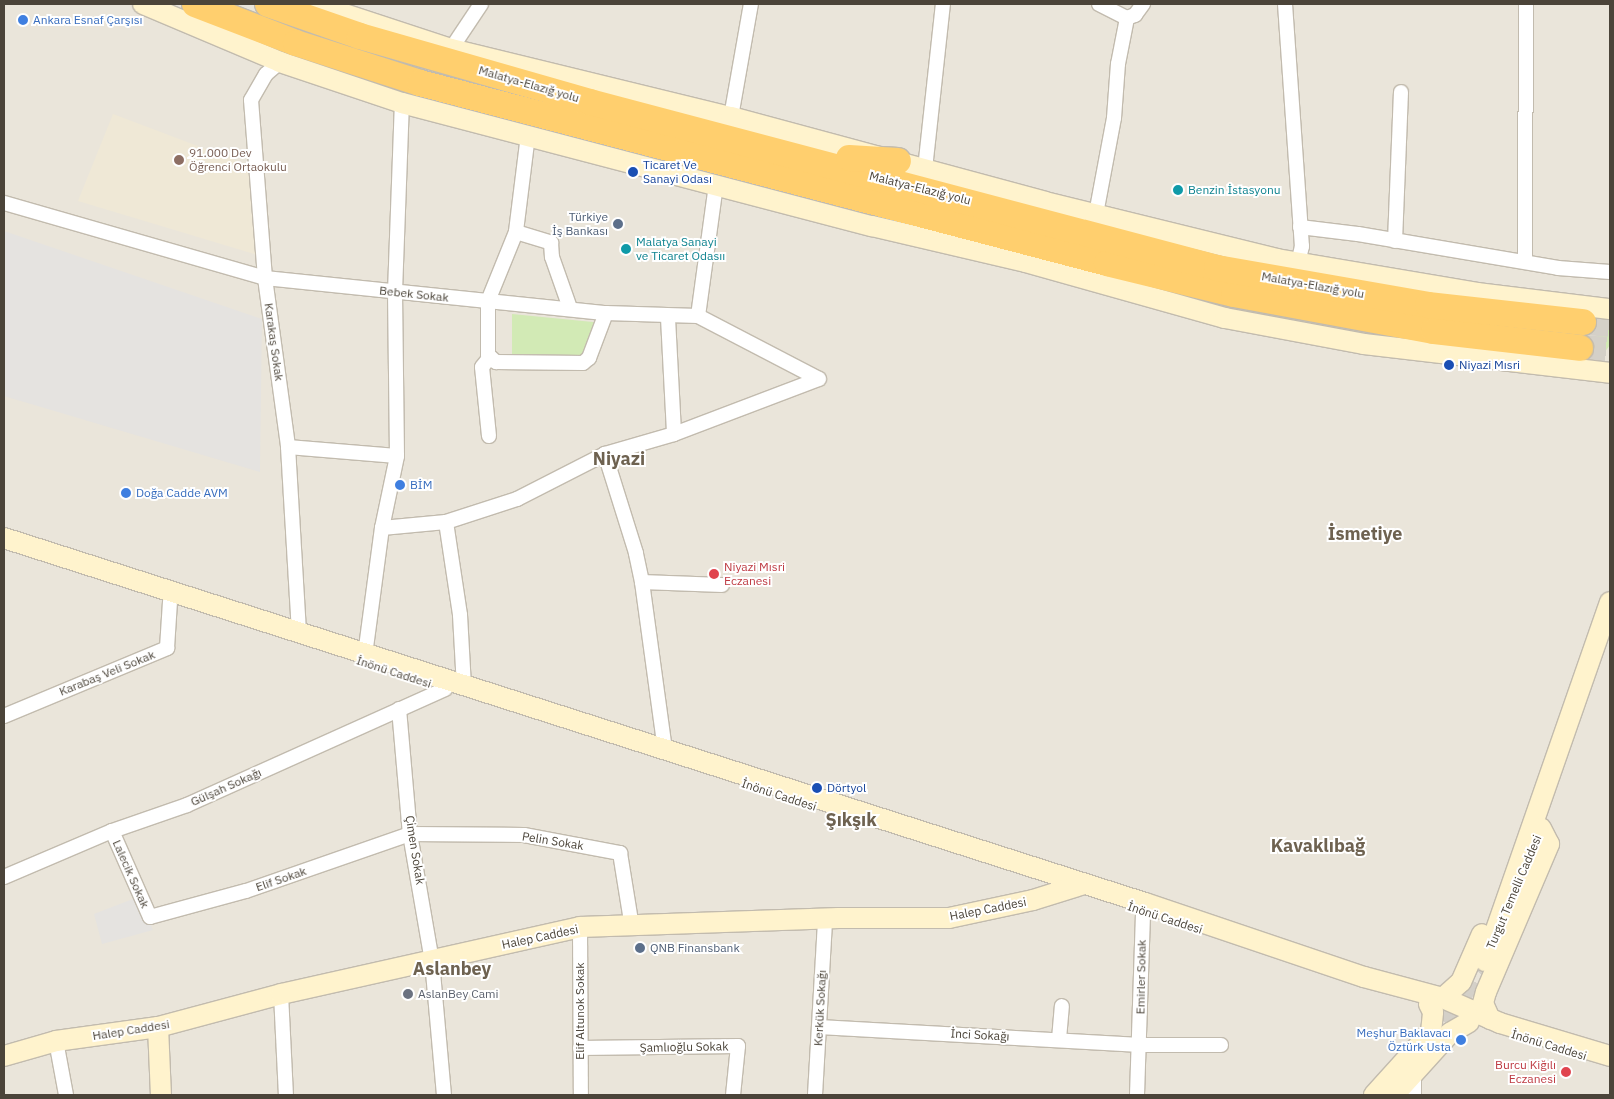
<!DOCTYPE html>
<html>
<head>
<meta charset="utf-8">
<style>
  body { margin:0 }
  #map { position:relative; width:1614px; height:1099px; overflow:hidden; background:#f6f3ec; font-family:"IBM Plex Sans",sans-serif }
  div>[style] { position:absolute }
  .residential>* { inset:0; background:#eae5da; transform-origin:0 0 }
  .education>* { inset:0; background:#efe8d6 }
  .green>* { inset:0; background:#d2eab5 }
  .parking>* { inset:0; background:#e5e3e0 }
  .secondary-tunnel>* { height:20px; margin-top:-10px; transform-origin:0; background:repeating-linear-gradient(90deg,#d4d0c8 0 20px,transparent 0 30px) }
  .highway-tunnel>* { height:26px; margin-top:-13px; transform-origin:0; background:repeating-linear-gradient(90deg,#d4d0c8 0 26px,transparent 0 39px) }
  .roads { filter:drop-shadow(1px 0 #c2bbae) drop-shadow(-1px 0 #c2bbae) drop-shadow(0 1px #c2bbae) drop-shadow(0 -1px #c2bbae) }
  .street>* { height:14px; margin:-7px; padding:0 7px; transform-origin:7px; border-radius:7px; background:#fff }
  .secondary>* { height:20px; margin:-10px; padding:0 10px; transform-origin:10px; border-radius:10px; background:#fff3cd }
  .highway>* { height:26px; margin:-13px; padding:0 13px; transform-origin:13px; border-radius:13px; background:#ffcf6e }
  .dots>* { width:14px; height:14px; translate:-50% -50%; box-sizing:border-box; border:2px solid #fff; border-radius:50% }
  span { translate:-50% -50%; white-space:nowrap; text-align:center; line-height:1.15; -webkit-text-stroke:4px #fff; paint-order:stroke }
  .shop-label { font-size:12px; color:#366cbe }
  .left { translate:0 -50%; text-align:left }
  .right { translate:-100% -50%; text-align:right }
  .street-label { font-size:12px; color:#4b4439 }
  .education-label { font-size:12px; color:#785e54 }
  .transit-label { font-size:12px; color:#164399 }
  .culture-label { font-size:12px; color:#0d838f }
  .service-label { font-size:12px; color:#4e5e75 }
  .health-label { font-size:12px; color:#be3a42 }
  .worship-label { font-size:12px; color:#5b616d }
  .district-label { font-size:18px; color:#6e6250; font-weight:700 }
  .frame { position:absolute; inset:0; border:5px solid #4b4439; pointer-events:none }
</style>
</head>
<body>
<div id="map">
  <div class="residential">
    <i style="left:4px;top:4px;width:1606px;height:1091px"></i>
  </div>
  <div class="education">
    <i style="clip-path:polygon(113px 114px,248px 165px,258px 255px,78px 201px)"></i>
  </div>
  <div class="green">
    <i style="clip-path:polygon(512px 314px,603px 323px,591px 359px,512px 354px)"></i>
    <i style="clip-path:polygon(1599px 319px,1610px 329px,1610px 345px,1604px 353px,1595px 356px)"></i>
  </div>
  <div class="parking">
    <i style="clip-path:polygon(4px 231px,262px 319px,260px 472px,4px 396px)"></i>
    <i style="clip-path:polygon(138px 897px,153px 930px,102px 944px,94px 914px)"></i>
  </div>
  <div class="secondary-tunnel">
    <i style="left:1427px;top:1046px;width:103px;rotate:-55.7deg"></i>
  </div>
  <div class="highway-tunnel">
    <i style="left:1583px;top:322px;width:27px;rotate:4deg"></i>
    <i style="left:1580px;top:348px;width:30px;rotate:4deg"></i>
  </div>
  <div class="roads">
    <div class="street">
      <i style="left:1099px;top:4px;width:31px;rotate:27deg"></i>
      <i style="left:1127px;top:18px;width:9px;rotate:-21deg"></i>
      <i style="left:1135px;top:15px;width:14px;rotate:-54deg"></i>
      <i style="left:1285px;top:4px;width:243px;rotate:86deg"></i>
      <i style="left:1302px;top:246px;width:17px;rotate:103deg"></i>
      <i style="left:451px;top:49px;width:54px;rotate:-56.3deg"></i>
      <i style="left:280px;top:62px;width:18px;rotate:139deg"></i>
      <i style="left:266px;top:74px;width:30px;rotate:120deg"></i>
      <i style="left:251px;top:100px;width:179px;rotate:85.5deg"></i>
      <i style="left:265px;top:278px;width:171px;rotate:82.2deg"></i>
      <i style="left:288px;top:447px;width:186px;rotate:86.6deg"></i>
      <i style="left:731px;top:117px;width:115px;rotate:-80deg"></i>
      <i style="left:528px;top:135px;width:98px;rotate:97.1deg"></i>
      <i style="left:516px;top:232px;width:37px;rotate:17deg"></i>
      <i style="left:551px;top:243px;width:14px;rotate:86deg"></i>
      <i style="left:552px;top:257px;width:54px;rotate:70.6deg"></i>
      <i style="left:925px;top:169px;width:166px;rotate:-83.8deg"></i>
      <i style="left:4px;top:203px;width:272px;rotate:16deg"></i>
      <i style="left:265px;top:278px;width:343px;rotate:5.9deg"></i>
      <i style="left:606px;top:313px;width:92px;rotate:1.9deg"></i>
      <i style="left:698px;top:316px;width:136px;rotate:27.5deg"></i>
      <i style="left:1096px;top:214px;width:98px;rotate:-79.4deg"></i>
      <i style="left:1114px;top:118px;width:54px;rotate:-85.8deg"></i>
      <i style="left:1118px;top:64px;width:47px;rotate:-78.9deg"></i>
      <i style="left:1300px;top:227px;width:58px;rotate:6.9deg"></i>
      <i style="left:1358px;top:234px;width:203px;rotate:9.6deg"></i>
      <i style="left:1558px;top:268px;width:52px;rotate:4.4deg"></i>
      <i style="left:516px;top:232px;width:74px;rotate:112.1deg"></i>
      <i style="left:488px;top:301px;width:54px;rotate:90deg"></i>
      <i style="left:488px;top:355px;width:11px;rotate:41deg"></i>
      <i style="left:496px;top:362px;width:87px;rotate:0.7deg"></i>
      <i style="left:583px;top:363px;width:8px;rotate:-40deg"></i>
      <i style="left:589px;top:358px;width:48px;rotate:-69.3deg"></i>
      <i style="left:1395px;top:241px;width:149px;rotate:-87.7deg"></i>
      <i style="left:1525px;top:261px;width:257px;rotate:-89.8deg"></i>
      <i style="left:698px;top:316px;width:133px;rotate:-82.2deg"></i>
      <i style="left:668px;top:318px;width:116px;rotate:87deg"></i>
      <i style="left:489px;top:436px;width:69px;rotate:-95.8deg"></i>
      <i style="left:482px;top:367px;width:13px;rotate:-51deg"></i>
      <i style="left:288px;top:447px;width:109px;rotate:4.7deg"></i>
      <i style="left:446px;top:522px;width:94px;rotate:81.4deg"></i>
      <i style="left:460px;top:615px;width:71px;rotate:86.8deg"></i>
      <i style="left:382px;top:528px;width:74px;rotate:-78.2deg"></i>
      <i style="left:397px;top:456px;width:164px;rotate:-90.7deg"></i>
      <i style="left:395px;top:292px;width:189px;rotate:-87.9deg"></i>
      <i style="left:642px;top:582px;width:30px;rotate:-102deg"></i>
      <i style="left:636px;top:553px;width:104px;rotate:-107.4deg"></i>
      <i style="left:605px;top:454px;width:72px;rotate:-16.2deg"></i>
      <i style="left:674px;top:434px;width:155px;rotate:-20.8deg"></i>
      <i style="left:365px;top:655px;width:128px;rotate:-82.4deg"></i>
      <i style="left:382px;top:528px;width:64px;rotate:-5.4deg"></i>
      <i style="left:446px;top:522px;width:75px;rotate:-17.9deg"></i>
      <i style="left:517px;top:499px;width:99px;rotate:-27.1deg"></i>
      <i style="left:399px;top:709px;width:125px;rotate:85deg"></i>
      <i style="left:410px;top:834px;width:129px;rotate:80.2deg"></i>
      <i style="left:432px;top:961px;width:135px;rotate:84.9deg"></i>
      <i style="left:4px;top:716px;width:177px;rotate:-22.6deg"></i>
      <i style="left:167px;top:648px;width:47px;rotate:-86.3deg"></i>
      <i style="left:665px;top:750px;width:170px;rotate:-97.8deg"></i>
      <i style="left:642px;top:582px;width:80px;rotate:2.1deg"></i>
      <i style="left:112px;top:831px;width:94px;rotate:66.2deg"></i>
      <i style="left:150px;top:917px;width:99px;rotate:-15.2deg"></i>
      <i style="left:246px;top:891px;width:174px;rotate:-19.2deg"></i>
      <i style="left:410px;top:834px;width:114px;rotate:0.5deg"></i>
      <i style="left:524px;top:835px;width:98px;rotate:10.6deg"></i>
      <i style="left:620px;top:853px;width:75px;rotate:80.8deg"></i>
      <i style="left:4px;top:877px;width:117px;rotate:-23.1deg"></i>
      <i style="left:112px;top:831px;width:79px;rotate:-19.1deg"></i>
      <i style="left:187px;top:805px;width:283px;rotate:-24.2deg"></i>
      <i style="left:580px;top:927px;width:168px;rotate:89.7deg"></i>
      <i style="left:281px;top:994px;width:101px;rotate:87.2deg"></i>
      <i style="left:819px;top:1027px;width:322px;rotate:3.2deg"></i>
      <i style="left:1140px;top:1045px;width:81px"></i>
      <i style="left:1059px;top:1039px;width:33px;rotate:-85deg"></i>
      <i style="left:56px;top:1041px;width:55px;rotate:79.5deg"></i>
      <i style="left:580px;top:1048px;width:158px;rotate:-0.7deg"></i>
      <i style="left:738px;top:1046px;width:49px;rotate:95.8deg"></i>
      <i style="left:815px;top:1095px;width:175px;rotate:-86.7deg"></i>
      <i style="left:1137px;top:1095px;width:185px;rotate:-88.1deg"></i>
      <i style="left:1414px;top:1095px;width:23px;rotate:-90deg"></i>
    </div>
    <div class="secondary">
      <i style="left:143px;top:4px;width:149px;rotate:22.9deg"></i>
      <i style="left:280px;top:62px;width:129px;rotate:18.6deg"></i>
      <i style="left:402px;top:103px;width:486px;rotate:14.7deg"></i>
      <i style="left:872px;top:226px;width:158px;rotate:13.2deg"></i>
      <i style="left:1026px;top:262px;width:207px;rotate:15.7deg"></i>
      <i style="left:1225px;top:318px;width:141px;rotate:10.6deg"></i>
      <i style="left:1364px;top:344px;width:248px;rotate:6.7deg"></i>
      <i style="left:314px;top:4px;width:144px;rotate:18.2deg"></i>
      <i style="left:451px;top:49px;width:288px;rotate:13.7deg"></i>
      <i style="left:731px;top:117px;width:325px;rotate:15.1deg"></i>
      <i style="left:1045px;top:202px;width:239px;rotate:13.8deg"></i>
      <i style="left:1277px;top:259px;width:203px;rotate:9.6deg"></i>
      <i style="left:1477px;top:293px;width:134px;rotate:6.9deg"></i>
      <i style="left:4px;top:538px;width:1198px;rotate:17.74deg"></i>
      <i style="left:1145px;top:903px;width:231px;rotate:18.7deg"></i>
      <i style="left:1364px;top:977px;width:82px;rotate:14.9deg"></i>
      <i style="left:1443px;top:998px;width:62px;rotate:23.7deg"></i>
      <i style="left:1500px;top:1023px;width:115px;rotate:16.7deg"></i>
      <i style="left:1485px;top:961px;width:380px;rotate:-70.8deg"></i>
      <i style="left:1443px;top:998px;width:24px;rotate:-42deg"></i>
      <i style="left:1461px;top:982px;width:52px;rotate:-66.4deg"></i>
      <i style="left:1490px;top:1019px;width:17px;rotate:-114deg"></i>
      <i style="left:1483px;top:1003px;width:11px;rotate:-75deg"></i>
      <i style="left:1486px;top:992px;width:161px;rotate:-66.9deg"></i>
      <i style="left:1549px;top:844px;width:18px;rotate:-117deg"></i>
      <i style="left:158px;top:1027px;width:68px;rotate:87.5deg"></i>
      <i style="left:4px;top:1056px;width:54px;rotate:-16.1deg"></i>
      <i style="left:56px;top:1041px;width:103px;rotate:-7.8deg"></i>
      <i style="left:158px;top:1027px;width:127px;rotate:-15deg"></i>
      <i style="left:281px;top:994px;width:306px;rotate:-12.6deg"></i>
      <i style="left:580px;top:927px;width:259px;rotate:-2deg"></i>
      <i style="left:839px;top:918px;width:110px"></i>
      <i style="left:949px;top:918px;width:86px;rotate:-12.1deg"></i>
      <i style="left:1033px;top:900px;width:53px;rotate:-17.4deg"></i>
      <i style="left:1374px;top:1095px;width:85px;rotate:-47.9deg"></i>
      <i style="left:1431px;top:1032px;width:20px;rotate:-84deg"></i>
      <i style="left:1433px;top:1012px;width:9px;rotate:-117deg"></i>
      <i style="left:1394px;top:1095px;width:84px;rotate:-47.9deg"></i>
      <i style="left:1450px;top:1033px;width:22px;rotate:-30deg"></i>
    </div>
    <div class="highway">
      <i style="left:195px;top:4px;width:108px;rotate:21.1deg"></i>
      <i style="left:296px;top:43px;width:130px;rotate:17.9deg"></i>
      <i style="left:420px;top:83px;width:710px;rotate:14.68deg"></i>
      <i style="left:1107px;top:263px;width:131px;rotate:13.7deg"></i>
      <i style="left:1234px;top:294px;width:203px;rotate:10.5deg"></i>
      <i style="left:1434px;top:331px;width:147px;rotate:6.6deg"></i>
      <i style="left:268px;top:4px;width:97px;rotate:19.2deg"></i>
      <i style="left:360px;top:36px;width:239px;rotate:16deg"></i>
      <i style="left:590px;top:102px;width:649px;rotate:14.83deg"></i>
      <i style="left:1217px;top:268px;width:214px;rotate:9.9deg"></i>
      <i style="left:1428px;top:305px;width:156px;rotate:6.3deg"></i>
      <i style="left:849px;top:158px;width:49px;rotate:3.5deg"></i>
    </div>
  </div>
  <div class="dots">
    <i style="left:23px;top:20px;background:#3f7fe0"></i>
    <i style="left:179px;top:160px;background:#8d6e63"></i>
    <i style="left:633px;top:172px;background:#1a4fb4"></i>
    <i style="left:1178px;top:190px;background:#0f9aa8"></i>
    <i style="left:618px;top:224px;background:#5c6f8a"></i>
    <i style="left:626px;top:249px;background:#0f9aa8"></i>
    <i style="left:1449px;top:365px;background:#1a4fb4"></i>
    <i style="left:400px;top:485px;background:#3f7fe0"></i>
    <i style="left:126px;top:493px;background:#3f7fe0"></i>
    <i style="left:714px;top:574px;background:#e0444e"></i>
    <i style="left:817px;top:788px;background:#1a4fb4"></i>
    <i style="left:640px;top:948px;background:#5c6f8a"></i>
    <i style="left:408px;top:994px;background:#6b7280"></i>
    <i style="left:1461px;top:1040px;background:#3f7fe0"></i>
    <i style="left:1566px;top:1072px;background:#e0444e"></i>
  </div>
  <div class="shop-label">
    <span class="left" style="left:33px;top:20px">Ankara Esnaf Çarşısı</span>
    <span class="left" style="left:410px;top:485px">BİM</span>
    <span class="left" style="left:136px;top:493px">Doğa Cadde AVM</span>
    <span class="right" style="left:1451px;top:1040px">Meşhur Baklavacı<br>Öztürk Usta</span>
  </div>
  <div class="street-label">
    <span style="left:529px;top:84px;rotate:16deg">Malatya-Elazığ yolu</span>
    <span style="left:920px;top:188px;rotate:14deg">Malatya-Elazığ yolu</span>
    <span style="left:1313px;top:285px;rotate:10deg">Malatya-Elazığ yolu</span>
    <span style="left:414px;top:294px;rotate:6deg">Bebek Sokak</span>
    <span style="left:274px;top:342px;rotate:82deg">Karakaş Sokak</span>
    <span style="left:394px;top:672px;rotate:18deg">İnönü Caddesi</span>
    <span style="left:107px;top:673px;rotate:-22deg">Karabaş Veli Sokak</span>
    <span style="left:226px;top:787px;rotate:-24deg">Gülşah Sokağı</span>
    <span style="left:779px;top:795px;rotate:18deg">İnönü Caddesi</span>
    <span style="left:553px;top:841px;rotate:9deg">Pelin Sokak</span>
    <span style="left:415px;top:850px;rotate:81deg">Çimen Sokak</span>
    <span style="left:131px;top:874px;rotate:66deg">Lalecik Sokak</span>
    <span style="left:281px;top:879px;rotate:-19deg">Elif Sokak</span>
    <span style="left:1514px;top:892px;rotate:-67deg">Turgut Temelli Caddesi</span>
    <span style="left:988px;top:909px;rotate:-11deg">Halep Caddesi</span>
    <span style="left:1165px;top:918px;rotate:18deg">İnönü Caddesi</span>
    <span style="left:540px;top:937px;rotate:-12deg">Halep Caddesi</span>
    <span style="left:1141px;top:977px;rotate:-89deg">Emirler Sokak</span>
    <span style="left:820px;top:1008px;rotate:-87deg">Kerkük Sokağı</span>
    <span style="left:580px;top:1011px;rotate:-90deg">Elif Altunok Sokak</span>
    <span style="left:131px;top:1030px;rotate:-9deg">Halep Caddesi</span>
    <span style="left:980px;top:1035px;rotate:3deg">İnci Sokağı</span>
    <span style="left:1549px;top:1045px;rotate:17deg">İnönü Caddesi</span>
    <span style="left:684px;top:1047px;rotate:-1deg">Şamlıoğlu Sokak</span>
  </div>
  <div class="education-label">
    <span class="left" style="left:189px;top:160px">91.000 Dev<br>Öğrenci Ortaokulu</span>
  </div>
  <div class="transit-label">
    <span class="left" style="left:643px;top:172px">Ticaret Ve<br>Sanayi Odası</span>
    <span class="left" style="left:1459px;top:365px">Niyazi Mısri</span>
    <span class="left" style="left:827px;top:788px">Dörtyol</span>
  </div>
  <div class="culture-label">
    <span class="left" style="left:1188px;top:190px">Benzin İstasyonu</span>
    <span class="left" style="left:636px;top:249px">Malatya Sanayi<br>ve Ticaret Odasıı</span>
  </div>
  <div class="service-label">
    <span class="right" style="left:608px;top:224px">Türkiye<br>İş Bankası</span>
    <span class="left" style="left:650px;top:948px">QNB Finansbank</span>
  </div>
  <div class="health-label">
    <span class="left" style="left:724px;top:574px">Niyazi Mısri<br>Eczanesi</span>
    <span class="right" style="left:1556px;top:1072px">Burcu Kiğılı<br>Eczanesi</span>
  </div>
  <div class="worship-label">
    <span class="left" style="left:418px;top:994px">AslanBey Cami</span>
  </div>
  <div class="district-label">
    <span style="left:619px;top:459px">Niyazi</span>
    <span style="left:1365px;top:534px">İsmetiye</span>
    <span style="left:851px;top:820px">Şıkşık</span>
    <span style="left:1318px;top:846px">Kavaklıbağ</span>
    <span style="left:452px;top:969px">Aslanbey</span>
  </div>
  <div class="frame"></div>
</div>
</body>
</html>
